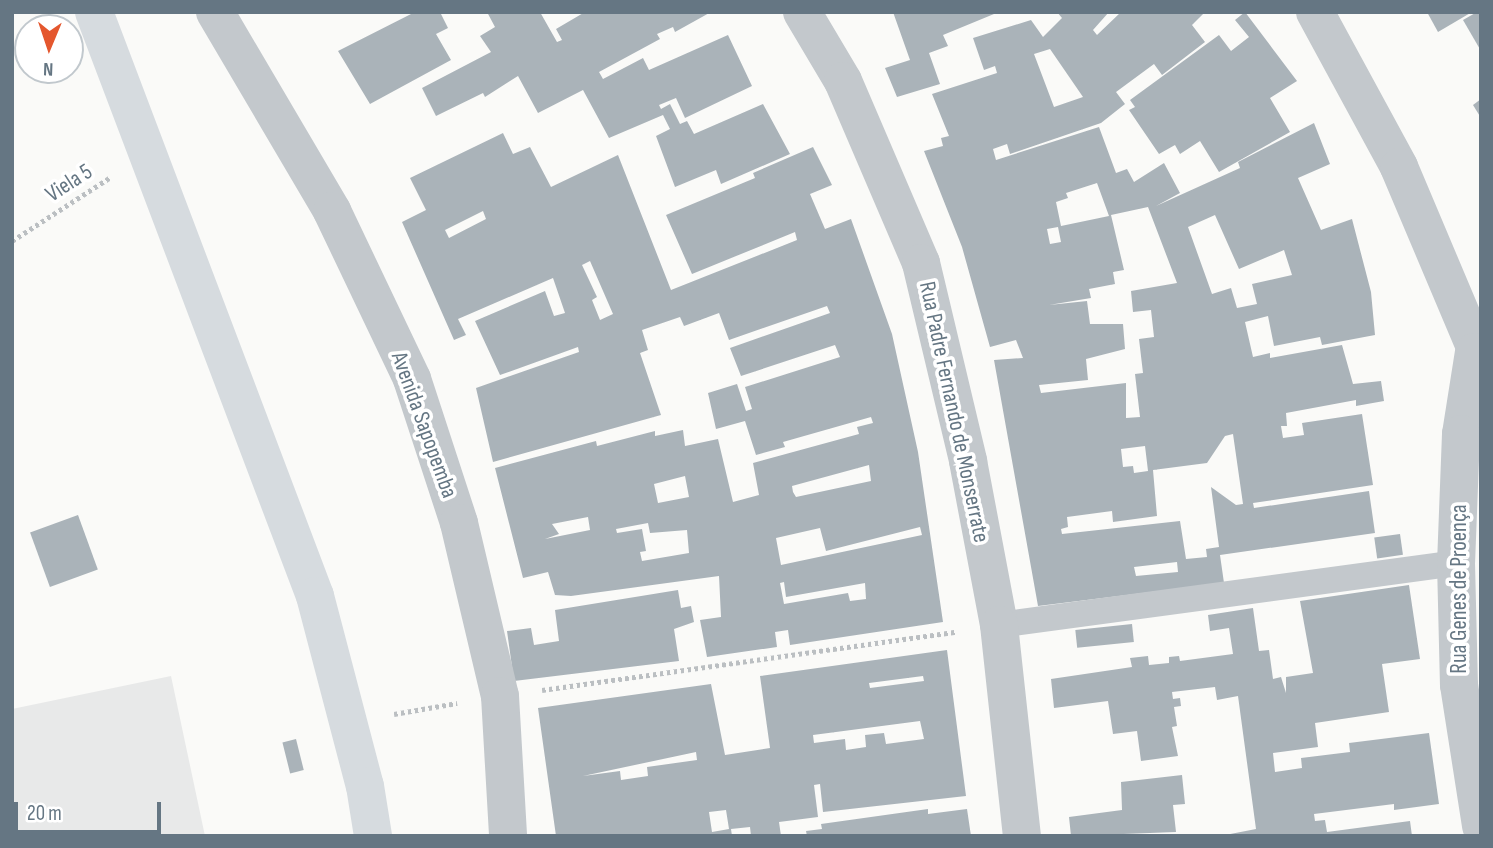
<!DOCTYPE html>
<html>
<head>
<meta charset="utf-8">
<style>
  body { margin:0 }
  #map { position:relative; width:1493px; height:848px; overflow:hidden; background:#fafaf8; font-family:"Sofia Sans Condensed",sans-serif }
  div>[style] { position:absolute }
  .built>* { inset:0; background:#e8e9e9 }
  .building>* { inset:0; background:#aab3b9; transform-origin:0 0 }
  .path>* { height:4.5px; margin-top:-2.25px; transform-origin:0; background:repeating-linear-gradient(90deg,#bbbfc2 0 3.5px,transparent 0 7px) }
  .lane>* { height:26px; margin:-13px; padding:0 13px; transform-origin:13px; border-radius:13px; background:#c3c8cc }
  .street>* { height:38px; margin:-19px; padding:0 19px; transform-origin:19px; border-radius:19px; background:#c3c8cc }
  .secondary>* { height:38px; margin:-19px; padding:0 19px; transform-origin:19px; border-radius:19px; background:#d6dbdf }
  span { translate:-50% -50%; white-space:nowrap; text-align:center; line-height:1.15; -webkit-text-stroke:7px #fff; paint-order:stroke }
  .street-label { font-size:23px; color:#657683 }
  .frame { position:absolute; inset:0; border:14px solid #657683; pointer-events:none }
  .north { position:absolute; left:14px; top:14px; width:70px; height:70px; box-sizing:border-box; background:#fff; border:2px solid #c1c8cd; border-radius:50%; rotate:182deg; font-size:19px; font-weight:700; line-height:28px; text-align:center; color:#657683 }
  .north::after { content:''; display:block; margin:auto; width:24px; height:32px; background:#e4572e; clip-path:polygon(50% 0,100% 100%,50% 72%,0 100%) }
  .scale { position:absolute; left:14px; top:802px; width:147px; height:32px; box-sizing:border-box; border:4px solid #657683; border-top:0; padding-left:9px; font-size:21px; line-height:24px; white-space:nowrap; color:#657683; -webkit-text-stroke:5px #fff; paint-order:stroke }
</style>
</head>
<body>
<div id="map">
  <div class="built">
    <i style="clip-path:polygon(171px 676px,205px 836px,12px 836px,12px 709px)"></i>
  </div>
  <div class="building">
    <i style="clip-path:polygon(415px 12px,440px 12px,448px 28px,436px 34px,451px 60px,370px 104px,338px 51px)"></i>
    <i style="clip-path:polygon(487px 12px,540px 12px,557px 42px,562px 40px,556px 29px,585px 12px,711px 12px,675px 32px,673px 27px,657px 34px,660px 39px,599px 72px,603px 79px,643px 58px,649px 70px,728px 35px,752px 86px,685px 118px,676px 98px,659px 105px,661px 109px,670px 104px,680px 124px,687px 121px,694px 134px,763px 104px,790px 154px,721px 184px,716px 170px,675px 187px,656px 136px,670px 129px,663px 115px,609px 138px,583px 90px,538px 113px,518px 76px,485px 97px,483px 93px,436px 116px,422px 88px,491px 52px,480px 36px,495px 27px)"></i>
    <i style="clip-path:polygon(893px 12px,994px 12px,994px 14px,943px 35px,948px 46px,929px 53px,940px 84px,897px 97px,885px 68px,910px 60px)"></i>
    <i style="clip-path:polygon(evenodd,1057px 12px,1109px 12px,1093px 30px,1097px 35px,1121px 12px,1205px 12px,1192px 25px,1205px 42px,1162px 75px,1154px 64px,1116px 92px,1125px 104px,1101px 123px,1010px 154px,1007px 144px,993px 149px,996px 160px,1099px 127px,1116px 173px,1127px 169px,1134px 182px,1164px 163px,1180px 193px,1156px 206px,1240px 168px,1238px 162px,1314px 123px,1330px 164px,1298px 178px,1321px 230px,1352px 219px,1371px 292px,1375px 335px,1322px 345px,1320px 337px,1274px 346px,1268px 316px,1245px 322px,1253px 357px,1270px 353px,1270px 358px,1342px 345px,1353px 384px,1381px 381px,1384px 401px,1356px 406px,1356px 400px,1286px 413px,1287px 426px,1281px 426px,1283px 438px,1304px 435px,1302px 423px,1362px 414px,1373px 485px,1253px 503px,1254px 508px,1369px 491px,1375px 533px,1220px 555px,1224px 583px,1038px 606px,994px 360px,1023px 358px,1016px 340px,990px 347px,962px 247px,924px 151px,943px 146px,941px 138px,949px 136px,932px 94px,997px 73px,995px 66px,984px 70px,973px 38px,1031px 20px,1043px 37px,1062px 18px,1057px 12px,1050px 49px,1083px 97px,1054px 107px,1034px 54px,1050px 49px,1057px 12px,1097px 183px,1109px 216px,1061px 226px,1056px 202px,1068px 198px,1066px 193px,1097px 183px,1057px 12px,1148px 207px,1177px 283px,1131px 291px,1133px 312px,1151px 310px,1154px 337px,1139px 339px,1143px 373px,1135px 374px,1140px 417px,1126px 418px,1126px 383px,1041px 393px,1039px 385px,1088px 380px,1086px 359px,1125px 349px,1123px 324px,1090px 324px,1087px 301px,1049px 305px,1091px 298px,1089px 289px,1115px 284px,1113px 272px,1124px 270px,1111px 215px,1148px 207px,1057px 12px,1215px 215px,1239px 269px,1284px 250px,1292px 275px,1252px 284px,1257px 304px,1237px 308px,1231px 288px,1212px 294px,1188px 227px,1215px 215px,1057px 12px,1058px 227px,1061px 242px,1050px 244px,1047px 229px,1058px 227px,1057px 12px,1233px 434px,1243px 504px,1236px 505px,1211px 487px,1219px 547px,1206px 549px,1207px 557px,1186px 559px,1180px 521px,1062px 534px,1061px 529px,1068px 527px,1067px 517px,1112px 511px,1113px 522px,1157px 516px,1153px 470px,1207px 463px,1225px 436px,1233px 434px,1057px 12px,1145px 446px,1148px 471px,1134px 473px,1133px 466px,1123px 467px,1121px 449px,1145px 446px,1057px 12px,1177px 562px,1178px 572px,1136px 576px,1134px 567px,1177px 562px)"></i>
    <i style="clip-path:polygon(1245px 12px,1297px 81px,1270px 98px,1290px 132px,1219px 172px,1200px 141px,1180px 154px,1175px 145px,1159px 154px,1129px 110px,1135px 107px,1130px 100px,1219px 35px,1231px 51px,1249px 37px,1235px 20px)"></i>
    <i style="clip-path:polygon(1427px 12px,1472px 12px,1438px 32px)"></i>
    <i style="clip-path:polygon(1477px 12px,1481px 12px,1481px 51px,1463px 20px)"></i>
    <i style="clip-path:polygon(1481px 99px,1481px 118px,1473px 105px)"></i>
    <i style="clip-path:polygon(evenodd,503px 133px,513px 154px,530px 147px,551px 187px,618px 155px,671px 290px,797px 240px,795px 232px,692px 274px,666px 215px,755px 178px,753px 173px,813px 147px,832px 185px,810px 194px,825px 229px,851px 219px,892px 334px,918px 452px,943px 622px,790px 645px,788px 630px,775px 632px,777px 647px,707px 657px,700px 620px,721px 617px,719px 576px,571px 596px,555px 595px,548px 572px,523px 578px,495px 468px,596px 441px,597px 446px,655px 431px,655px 436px,683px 430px,685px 446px,718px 439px,733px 502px,759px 495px,753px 463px,859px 434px,857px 427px,873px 423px,871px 417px,783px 442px,785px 447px,756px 455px,745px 421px,716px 429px,708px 393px,737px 384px,746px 411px,752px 409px,745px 387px,840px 357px,835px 345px,741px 376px,730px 348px,830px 313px,827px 306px,729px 340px,719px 313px,684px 326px,680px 317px,642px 330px,648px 350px,640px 353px,661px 415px,493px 462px,476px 388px,579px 352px,578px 347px,500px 375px,475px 321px,545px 291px,554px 316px,565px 313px,553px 278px,458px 319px,466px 335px,454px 340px,402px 222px,426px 210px,410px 178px,503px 133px,483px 211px,486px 219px,449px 238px,445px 230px,483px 211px,503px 133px,590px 261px,613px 314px,600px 320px,592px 300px,597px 297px,582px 265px,590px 261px,503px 133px,869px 465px,871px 481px,796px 497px,793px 492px,792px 486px,869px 465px,503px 133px,685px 476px,689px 497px,658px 503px,654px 484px,685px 476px,503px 133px,588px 517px,590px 530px,545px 539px,559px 534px,552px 524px,588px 517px,503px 133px,648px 523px,650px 533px,687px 530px,689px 553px,642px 561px,640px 552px,646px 551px,642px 529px,617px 533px,616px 529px,648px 523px,503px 133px,920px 527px,922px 535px,781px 565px,776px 538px,820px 528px,826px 551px,920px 527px,503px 133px,784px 582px,786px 597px,865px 583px,866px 599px,850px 601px,848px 593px,784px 604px,780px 583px,784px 582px)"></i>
    <i style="left:78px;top:515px;width:58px;height:51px;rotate:70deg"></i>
    <i style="left:1400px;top:534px;width:21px;height:26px;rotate:82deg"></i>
    <i style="clip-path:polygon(1409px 585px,1420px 659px,1382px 664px,1389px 712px,1315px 723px,1318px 747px,1273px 753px,1275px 772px,1302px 768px,1301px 758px,1350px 752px,1349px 743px,1429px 733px,1439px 804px,1394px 810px,1394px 804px,1314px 814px,1315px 821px,1325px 820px,1327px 832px,1410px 821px,1412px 836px,1220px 836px,1256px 829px,1238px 696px,1217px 700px,1215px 687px,1172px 692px,1173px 699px,1180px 698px,1181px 706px,1174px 707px,1177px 726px,1172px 727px,1178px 756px,1141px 761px,1137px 731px,1113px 734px,1108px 701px,1054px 708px,1051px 679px,1132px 667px,1130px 658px,1148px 656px,1149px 665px,1169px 663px,1169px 657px,1179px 656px,1180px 661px,1233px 654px,1229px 628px,1210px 631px,1208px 615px,1253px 608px,1259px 651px,1269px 650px,1273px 679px,1281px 677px,1286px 693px,1286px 677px,1313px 673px,1300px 601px)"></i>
    <i style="clip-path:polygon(678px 590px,681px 608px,691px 606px,694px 622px,674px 629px,679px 661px,514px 681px,507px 631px,531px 628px,534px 645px,559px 641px,555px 610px)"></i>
    <i style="left:1132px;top:624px;width:18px;height:57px;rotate:84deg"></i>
    <i style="clip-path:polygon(evenodd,947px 650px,966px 796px,823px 812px,820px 784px,814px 785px,818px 817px,779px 822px,781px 836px,751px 836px,750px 827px,731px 829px,732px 836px,556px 836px,538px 708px,711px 684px,725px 755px,770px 748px,760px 676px,947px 650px,923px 676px,924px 681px,870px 688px,869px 683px,923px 676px,947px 650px,920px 721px,924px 739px,886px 744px,884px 733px,865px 735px,866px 747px,846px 750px,845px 739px,814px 743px,813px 735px,920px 721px,947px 650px,696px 752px,697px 760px,647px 767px,648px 776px,621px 780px,620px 771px,583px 776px,696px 752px,947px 650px,726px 810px,729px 829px,712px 832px,709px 812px,726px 810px)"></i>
    <i style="left:296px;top:739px;width:32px;height:14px;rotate:76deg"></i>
    <i style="clip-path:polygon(1182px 775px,1185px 804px,1173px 805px,1176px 832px,1071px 836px,1069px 817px,1122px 810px,1121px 782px)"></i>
    <i style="clip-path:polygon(928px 809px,928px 814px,967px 809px,971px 836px,807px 836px,806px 831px,822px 829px,821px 824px)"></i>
  </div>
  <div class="path">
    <i style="left:12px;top:241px;width:116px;rotate:-33deg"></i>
    <i style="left:542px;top:690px;width:418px;rotate:-8deg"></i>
    <i style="left:394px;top:714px;width:64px;rotate:-9.9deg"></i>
  </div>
  <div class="lane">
    <i style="left:999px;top:625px;width:461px;rotate:-7.7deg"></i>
  </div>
  <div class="street">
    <i style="left:215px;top:12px;width:231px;rotate:59.5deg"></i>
    <i style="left:332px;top:211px;width:186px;rotate:64.5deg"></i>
    <i style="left:412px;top:379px;width:151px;rotate:71.9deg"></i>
    <i style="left:459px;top:523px;width:178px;rotate:76.7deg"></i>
    <i style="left:500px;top:696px;width:140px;rotate:86.7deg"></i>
    <i style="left:802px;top:12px;width:80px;rotate:59.3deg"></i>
    <i style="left:843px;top:81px;width:198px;rotate:66.8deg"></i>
    <i style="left:921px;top:263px;width:204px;rotate:76.6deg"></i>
    <i style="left:968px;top:461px;width:167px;rotate:79.3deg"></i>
    <i style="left:999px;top:625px;width:212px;rotate:83.8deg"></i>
    <i style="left:1315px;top:12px;width:176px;rotate:61.5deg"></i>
    <i style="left:1399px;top:167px;width:211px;rotate:67.1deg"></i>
    <i style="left:1474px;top:352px;width:83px;rotate:99deg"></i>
    <i style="left:1461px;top:434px;width:129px;rotate:92.2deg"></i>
    <i style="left:1456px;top:563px;width:122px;rotate:88.6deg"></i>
    <i style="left:1459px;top:685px;width:143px;rotate:81.1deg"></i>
  </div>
  <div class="secondary">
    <i style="left:94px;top:12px;width:624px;rotate:69.27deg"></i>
    <i style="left:315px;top:596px;width:196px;rotate:75.3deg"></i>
    <i style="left:365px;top:786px;width:51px;rotate:80.9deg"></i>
  </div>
  <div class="street-label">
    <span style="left:69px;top:183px;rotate:-33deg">Viela 5</span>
    <span style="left:954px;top:412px;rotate:78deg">Rua Padre Fernando de Monserrate</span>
    <span style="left:424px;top:425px;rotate:70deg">Avenida Sapopemba</span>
    <span style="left:1459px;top:589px;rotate:-90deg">Rua Genes de Proença</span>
  </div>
  <div class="frame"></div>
  <div class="north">N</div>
  <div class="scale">20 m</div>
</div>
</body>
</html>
